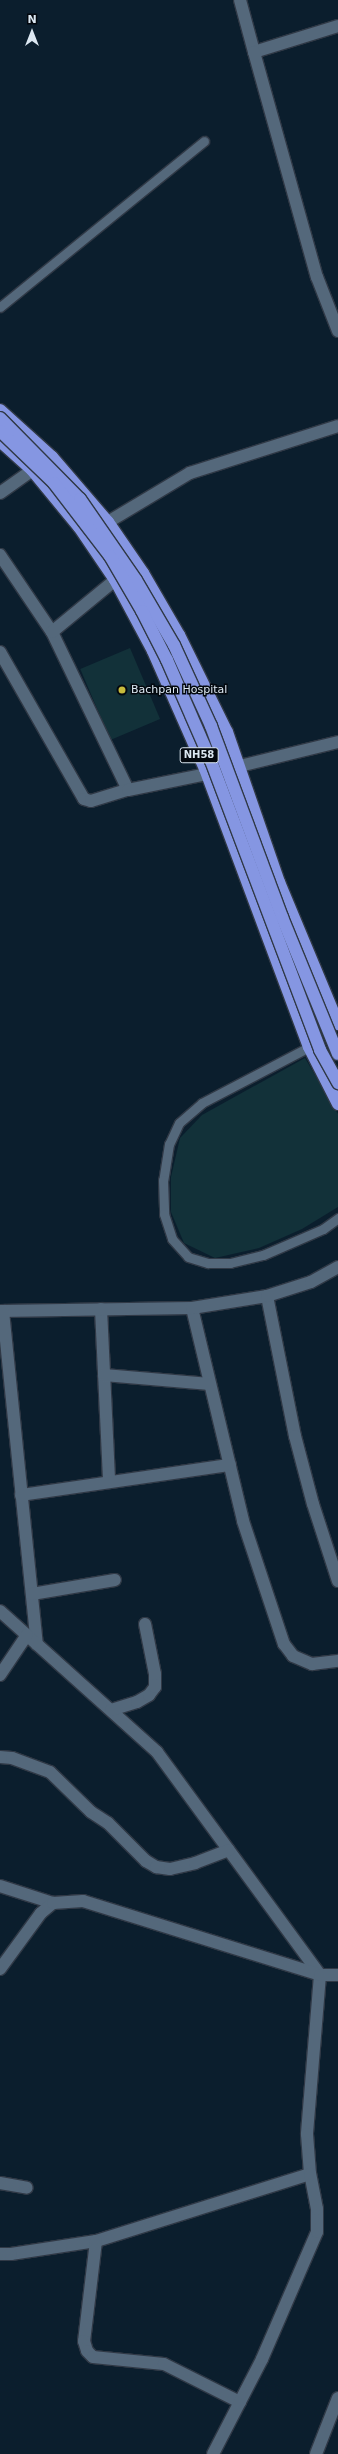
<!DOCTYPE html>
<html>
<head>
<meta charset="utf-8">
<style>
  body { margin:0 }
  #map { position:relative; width:338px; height:2454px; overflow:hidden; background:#0b1e2d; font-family:"DejaVu Sans",sans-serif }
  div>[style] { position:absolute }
  .building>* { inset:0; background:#123139; transform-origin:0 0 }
  .roads { filter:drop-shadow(1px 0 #303946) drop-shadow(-1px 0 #303946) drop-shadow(0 1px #303946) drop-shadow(0 -1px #303946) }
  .lane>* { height:9px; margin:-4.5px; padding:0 4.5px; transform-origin:4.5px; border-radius:4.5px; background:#54687b }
  .street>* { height:12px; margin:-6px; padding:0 6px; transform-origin:6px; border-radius:6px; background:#54687b }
  .secondary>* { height:12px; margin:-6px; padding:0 6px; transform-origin:6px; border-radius:6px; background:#54687b }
  .highway>* { height:12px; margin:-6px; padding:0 6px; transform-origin:6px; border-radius:6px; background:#8596e2 }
  .bridges { filter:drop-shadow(1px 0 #303946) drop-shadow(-1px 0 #303946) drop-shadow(0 1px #303946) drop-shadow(0 -1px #303946) }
  .highway-bridge>* { height:12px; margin:-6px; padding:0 6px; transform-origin:6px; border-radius:6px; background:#8596e2 }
  .dots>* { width:11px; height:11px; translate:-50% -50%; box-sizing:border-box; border:2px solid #03080e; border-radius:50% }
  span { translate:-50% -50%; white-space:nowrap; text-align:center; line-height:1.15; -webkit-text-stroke:3px #03080e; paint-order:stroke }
  .shield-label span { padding:1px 3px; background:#03080e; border:1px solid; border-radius:3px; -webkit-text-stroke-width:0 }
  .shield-label { font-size:10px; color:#dce8f2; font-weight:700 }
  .poi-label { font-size:11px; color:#dce8f2 }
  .left { translate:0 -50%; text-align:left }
  .north { position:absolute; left:12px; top:12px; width:40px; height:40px; -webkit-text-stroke:3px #03080e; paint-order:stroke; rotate:0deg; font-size:11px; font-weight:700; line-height:16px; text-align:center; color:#dce8f2 }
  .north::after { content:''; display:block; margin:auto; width:14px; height:18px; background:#dce8f2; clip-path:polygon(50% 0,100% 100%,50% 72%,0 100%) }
</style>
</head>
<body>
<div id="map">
  <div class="building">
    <i style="left:130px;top:648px;width:77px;height:54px;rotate:67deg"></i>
    <i style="clip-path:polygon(305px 1058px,338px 1114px,338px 1207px,302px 1229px,259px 1248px,215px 1258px,184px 1243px,171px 1212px,171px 1177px,180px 1138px,202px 1115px)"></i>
  </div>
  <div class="roads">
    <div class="lane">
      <i style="left:0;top:307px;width:263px;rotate:-39.1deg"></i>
      <i style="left:309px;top:1047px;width:121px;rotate:152.4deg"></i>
      <i style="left:202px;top:1103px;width:30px;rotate:139deg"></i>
      <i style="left:179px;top:1123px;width:23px;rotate:115deg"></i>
      <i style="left:169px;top:1144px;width:36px;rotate:99deg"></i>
      <i style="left:163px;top:1180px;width:34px;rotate:88deg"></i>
      <i style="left:164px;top:1214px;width:26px;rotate:72deg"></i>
      <i style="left:172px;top:1239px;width:24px;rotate:48deg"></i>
      <i style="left:188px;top:1257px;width:21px;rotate:17deg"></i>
      <i style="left:208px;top:1263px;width:22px"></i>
      <i style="left:230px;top:1263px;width:34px;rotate:-14deg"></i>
      <i style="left:263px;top:1255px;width:65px;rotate:-23.4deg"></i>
      <i style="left:323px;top:1229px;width:19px;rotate:-36deg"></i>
    </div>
    <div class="street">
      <i style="left:240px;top:0;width:54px;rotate:74.9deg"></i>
      <i style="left:254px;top:52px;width:88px;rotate:-17.2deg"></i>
      <i style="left:254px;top:52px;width:234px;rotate:74.4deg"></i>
      <i style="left:317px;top:277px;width:58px;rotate:68.7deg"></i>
      <i style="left:0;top:493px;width:50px;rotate:-35.3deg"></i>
      <i style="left:108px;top:522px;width:96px;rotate:-30.9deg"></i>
      <i style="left:190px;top:473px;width:155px;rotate:-17.6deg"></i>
      <i style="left:0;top:555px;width:93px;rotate:56deg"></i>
      <i style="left:52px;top:632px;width:175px;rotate:64.3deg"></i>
      <i style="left:52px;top:632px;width:82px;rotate:-39.5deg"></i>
      <i style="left:0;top:652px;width:169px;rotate:60.3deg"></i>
      <i style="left:84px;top:799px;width:7px;rotate:16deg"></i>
      <i style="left:91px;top:801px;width:39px;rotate:-17deg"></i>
      <i style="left:128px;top:790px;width:81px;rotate:-11.4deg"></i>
      <i style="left:207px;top:774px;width:135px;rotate:-13.7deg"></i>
      <i style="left:267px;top:1296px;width:143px;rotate:78.7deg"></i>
      <i style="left:295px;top:1436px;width:70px;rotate:75.2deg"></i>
      <i style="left:313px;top:1504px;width:81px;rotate:72deg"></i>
      <i style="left:192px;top:1308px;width:219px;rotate:76.5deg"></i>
      <i style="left:243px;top:1521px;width:130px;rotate:71.6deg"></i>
      <i style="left:284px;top:1644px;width:15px;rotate:53deg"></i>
      <i style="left:293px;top:1656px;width:21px;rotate:23deg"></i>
      <i style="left:312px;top:1664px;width:26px;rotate:-7deg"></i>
      <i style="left:101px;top:1309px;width:171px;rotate:87.3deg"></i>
      <i style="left:0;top:1311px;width:192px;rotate:-0.9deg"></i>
      <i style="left:192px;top:1308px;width:76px;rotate:-9.1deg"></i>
      <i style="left:267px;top:1296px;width:46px;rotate:-17.7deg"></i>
      <i style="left:311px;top:1282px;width:31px;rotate:-29deg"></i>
      <i style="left:3px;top:1311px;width:335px;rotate:84.2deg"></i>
      <i style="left:104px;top:1375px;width:106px;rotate:4.9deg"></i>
      <i style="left:21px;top:1495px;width:211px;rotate:-8.2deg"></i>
      <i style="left:32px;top:1594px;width:84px;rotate:-9.6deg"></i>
      <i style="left:0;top:1611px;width:211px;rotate:41.9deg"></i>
      <i style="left:157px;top:1752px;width:276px;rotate:53.8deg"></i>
      <i style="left:320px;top:1975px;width:160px;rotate:94.7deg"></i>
      <i style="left:307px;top:2134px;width:40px;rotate:85.7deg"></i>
      <i style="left:310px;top:2174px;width:224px;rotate:162.6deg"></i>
      <i style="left:96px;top:2241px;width:86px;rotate:171.3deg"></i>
      <i style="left:11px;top:2254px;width:11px;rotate:180deg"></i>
      <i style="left:0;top:1675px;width:48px;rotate:-56deg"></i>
      <i style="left:111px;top:1710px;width:27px;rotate:-17deg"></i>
      <i style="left:137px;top:1702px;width:14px;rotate:-30deg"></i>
      <i style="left:149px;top:1695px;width:10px;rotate:-53deg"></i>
      <i style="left:155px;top:1687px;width:13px;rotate:-90deg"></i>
      <i style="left:155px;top:1674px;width:51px;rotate:-101.3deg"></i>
      <i style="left:0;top:1757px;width:12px;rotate:5deg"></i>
      <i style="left:12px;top:1758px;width:40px;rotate:20.2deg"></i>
      <i style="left:50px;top:1772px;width:57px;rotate:44.3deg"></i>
      <i style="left:91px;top:1812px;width:20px;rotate:33deg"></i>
      <i style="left:108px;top:1823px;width:54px;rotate:45deg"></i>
      <i style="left:146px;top:1861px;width:12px;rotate:31deg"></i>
      <i style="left:156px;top:1867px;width:14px;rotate:8deg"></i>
      <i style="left:170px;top:1869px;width:26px;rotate:-13deg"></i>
      <i style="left:195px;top:1863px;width:36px;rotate:-21deg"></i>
      <i style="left:0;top:1886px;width:56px;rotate:17.8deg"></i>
      <i style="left:0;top:2183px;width:27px;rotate:10deg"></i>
      <i style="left:96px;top:2241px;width:101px;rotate:96.8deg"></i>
      <i style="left:84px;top:2341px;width:10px;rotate:73deg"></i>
      <i style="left:87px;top:2351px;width:8px;rotate:45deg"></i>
      <i style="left:93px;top:2357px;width:71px;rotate:5.6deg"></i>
      <i style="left:164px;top:2364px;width:85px;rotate:26.6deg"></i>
      <i style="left:213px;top:2454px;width:107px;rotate:-62.7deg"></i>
      <i style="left:262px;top:2359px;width:138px;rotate:-66.6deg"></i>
      <i style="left:317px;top:2232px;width:23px;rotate:-90deg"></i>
      <i style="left:317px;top:2209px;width:36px;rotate:-101deg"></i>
      <i style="left:316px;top:2454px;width:60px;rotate:-68.6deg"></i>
    </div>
    <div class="secondary">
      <i style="left:0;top:1969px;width:69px;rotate:-53.8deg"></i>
      <i style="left:41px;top:1913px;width:16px;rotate:-40deg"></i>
      <i style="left:53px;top:1903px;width:30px;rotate:-4deg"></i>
      <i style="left:83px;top:1901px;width:248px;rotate:17.3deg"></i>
      <i style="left:320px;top:1975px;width:18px"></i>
    </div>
    <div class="highway">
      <i style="left:0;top:410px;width:70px;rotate:42.1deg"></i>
      <i style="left:52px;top:457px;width:86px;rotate:49.3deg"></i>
      <i style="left:108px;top:522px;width:62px;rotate:55.5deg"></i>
      <i style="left:143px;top:573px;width:72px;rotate:59.9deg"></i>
      <i style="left:179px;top:635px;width:108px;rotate:63.7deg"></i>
      <i style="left:227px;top:732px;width:159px;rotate:70.9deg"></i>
      <i style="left:279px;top:882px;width:154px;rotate:67.4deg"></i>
      <i style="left:0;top:441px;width:43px;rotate:42.2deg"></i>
      <i style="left:32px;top:470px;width:74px;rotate:50.5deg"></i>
      <i style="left:79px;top:527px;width:64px;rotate:55.8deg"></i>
      <i style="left:115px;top:580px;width:81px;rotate:61.8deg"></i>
      <i style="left:153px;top:651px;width:129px;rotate:66.2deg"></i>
      <i style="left:205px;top:769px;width:297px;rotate:69.5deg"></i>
      <i style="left:309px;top:1047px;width:64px;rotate:63deg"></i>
    </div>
  </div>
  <div class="bridges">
    <div class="highway-bridge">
      <i style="left:0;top:418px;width:114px;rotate:45.4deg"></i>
      <i style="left:80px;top:499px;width:98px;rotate:55.3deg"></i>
      <i style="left:136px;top:580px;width:75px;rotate:59.7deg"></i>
      <i style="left:174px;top:645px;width:89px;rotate:65.4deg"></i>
      <i style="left:211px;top:726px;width:204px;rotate:69.6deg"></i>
      <i style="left:282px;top:917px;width:148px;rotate:67.8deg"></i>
      <i style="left:0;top:431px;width:75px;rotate:43.9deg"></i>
      <i style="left:54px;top:483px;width:92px;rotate:52.5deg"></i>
      <i style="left:110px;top:556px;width:64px;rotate:59.8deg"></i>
      <i style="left:142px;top:611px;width:55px;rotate:63deg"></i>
      <i style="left:167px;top:660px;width:110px;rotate:66.5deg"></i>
      <i style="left:211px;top:761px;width:309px;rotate:69.3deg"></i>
      <i style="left:320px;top:1050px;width:38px;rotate:61deg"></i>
    </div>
  </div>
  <div class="dots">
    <i style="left:122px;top:690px;background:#c7bb3c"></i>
  </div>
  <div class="shield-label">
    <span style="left:199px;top:755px">NH58</span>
  </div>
  <div class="poi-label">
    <span class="left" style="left:131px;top:690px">Bachpan Hospital</span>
  </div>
  <div class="north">N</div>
</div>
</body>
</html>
